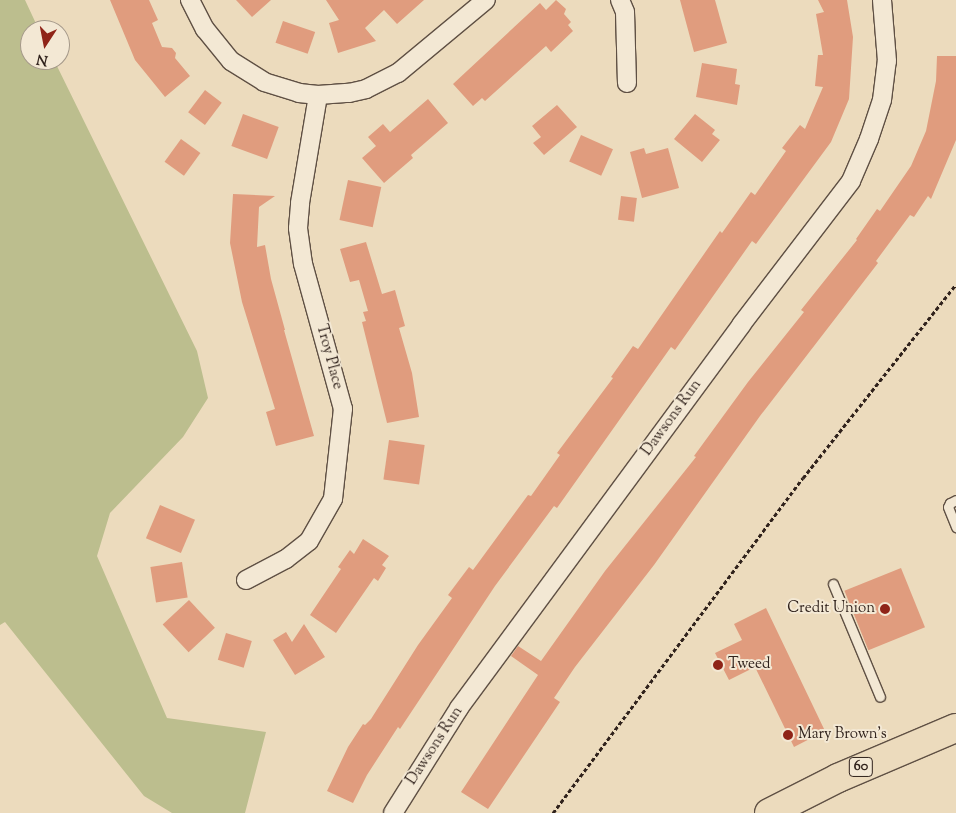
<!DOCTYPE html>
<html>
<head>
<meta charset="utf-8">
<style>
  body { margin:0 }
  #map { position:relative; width:956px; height:813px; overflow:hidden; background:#ecdbbd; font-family:"Sorts Mill Goudy",serif }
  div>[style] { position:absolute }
  .green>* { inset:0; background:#bcbe8e }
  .building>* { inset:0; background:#e09c7e; transform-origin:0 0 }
  .path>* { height:3px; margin-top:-1.5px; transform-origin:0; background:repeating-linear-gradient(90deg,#30221c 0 4px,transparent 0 6.5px) }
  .roads { filter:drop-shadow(1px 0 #5f5044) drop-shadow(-1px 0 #5f5044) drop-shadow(0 1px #5f5044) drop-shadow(0 -1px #5f5044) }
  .service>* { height:9px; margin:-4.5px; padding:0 4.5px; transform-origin:4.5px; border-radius:4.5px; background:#f3e8d4 }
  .minor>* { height:18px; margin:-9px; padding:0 9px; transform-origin:9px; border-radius:9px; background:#f3e8d4 }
  .primary>* { height:28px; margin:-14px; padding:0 14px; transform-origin:14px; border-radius:14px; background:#ecdbbd }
  .dots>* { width:14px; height:14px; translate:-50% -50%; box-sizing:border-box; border:2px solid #f3e8d4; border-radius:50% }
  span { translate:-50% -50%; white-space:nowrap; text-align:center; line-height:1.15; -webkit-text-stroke:4px #f3e8d4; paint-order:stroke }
  .shield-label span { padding:1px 4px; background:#f3e8d4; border:1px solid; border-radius:4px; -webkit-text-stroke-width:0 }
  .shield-label { font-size:14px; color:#30221c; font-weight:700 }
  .street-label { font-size:15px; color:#30221c }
  .poi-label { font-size:15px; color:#30221c }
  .right { translate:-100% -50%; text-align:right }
  .left { translate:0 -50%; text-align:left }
  .north { position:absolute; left:20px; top:20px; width:50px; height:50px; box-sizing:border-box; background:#f3e8d4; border:1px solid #a5998a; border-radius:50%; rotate:191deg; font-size:14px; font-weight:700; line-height:20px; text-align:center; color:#30221c }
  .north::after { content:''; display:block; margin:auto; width:18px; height:22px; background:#8f2418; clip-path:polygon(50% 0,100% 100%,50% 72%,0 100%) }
</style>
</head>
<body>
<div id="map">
  <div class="green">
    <i style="clip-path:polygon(0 0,25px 0,39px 30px,30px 30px,30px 60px,54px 60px,197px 351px,208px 398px,183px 437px,110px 513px,97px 556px,167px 718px,266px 732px,245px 813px,172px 813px,144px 796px,5px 622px,0 625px)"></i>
  </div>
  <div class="building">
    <i style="clip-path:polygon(110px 0,149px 0,158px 20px,152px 23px,162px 47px,172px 48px,176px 53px,175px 58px,190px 76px,165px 97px,135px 60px)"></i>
    <i style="clip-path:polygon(236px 0,271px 0,252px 17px)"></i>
    <i style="clip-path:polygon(326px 0,424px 0,397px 24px,384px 10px,365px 28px,376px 41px,338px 53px,329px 23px,339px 20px)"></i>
    <i style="clip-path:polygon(556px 0,566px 9px,564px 14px,571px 22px,568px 25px,573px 31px,551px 52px,546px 46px,485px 101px,482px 98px,473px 106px,453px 84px,540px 3px,546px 10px)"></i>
    <i style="clip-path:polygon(680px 0,715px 0,727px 43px,694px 52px)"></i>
    <i style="clip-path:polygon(818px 0,847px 0,853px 37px,849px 99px,831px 142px,756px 244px,752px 241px,675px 350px,671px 347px,557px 508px,554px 506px,495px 586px,400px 729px,398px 727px,367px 775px,353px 803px,327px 791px,348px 747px,363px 724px,365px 725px,371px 719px,418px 645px,452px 598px,448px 595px,469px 567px,473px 570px,528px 495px,531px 496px,560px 455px,557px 453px,613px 378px,611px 377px,633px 346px,638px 349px,720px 231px,722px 233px,751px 192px,755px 195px,786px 151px,782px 148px,800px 125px,805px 129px,823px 87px,815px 86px,818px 55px,823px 55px,816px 14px,824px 12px)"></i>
    <i style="left:283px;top:21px;width:34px;height:23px;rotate:19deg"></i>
    <i style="clip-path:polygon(937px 56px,956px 56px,956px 140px,931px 199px,928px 196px,914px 217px,910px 215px,876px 261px,878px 263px,760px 416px,654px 565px,575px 667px,554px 698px,560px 702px,488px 809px,461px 792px,538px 675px,511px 656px,518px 646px,541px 661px,605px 571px,696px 457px,694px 456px,748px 382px,804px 312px,801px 310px,857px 240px,856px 239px,877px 209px,880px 211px,911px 166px,926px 131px,936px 81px)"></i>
    <i style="clip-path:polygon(702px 63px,737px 69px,735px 84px,740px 85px,737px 105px,696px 97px)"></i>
    <i style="left:205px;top:90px;width:21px;height:28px;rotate:37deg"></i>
    <i style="clip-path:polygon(428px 99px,448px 123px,411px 155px,413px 158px,384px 183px,362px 158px,376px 146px,368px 137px,383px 124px,390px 132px)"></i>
    <i style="clip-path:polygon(557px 105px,577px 127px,544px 155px,533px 143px,541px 137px,532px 126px)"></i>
    <i style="left:243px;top:114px;width:38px;height:34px;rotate:20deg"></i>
    <i style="clip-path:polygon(695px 114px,715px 130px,712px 134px,720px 140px,702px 162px,674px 139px)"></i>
    <i style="left:581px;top:135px;width:35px;height:29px;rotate:24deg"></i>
    <i style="left:181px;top:139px;width:24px;height:28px;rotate:36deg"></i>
    <i style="clip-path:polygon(644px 148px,646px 154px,668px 148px,679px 188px,642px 198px,630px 152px)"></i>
    <i style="left:348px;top:180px;width:34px;height:41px;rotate:12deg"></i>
    <i style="clip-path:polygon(233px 194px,275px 196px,259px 207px,257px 247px,265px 245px,271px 279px,285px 330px,284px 330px,314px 436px,276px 446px,266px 412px,275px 409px,242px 302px,230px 243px)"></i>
    <i style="left:621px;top:196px;width:16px;height:24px;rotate:7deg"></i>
    <i style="clip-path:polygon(366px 242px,382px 294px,395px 290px,405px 326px,399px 328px,412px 373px,419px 417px,387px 423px,362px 322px,366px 321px,363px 312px,368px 311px,359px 280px,350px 282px,340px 249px)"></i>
    <i style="left:389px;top:440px;width:36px;height:40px;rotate:8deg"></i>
    <i style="left:160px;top:505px;width:38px;height:36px;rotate:23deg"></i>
    <i style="clip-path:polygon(363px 539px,389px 556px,382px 565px,386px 568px,378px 581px,374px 578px,336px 633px,310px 615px,341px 569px,338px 567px,350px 550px,354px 554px)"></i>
    <i style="left:182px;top:562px;width:36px;height:32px;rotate:81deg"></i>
    <i style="left:901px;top:568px;width:64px;height:61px;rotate:68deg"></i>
    <i style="left:189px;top:600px;width:38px;height:36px;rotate:47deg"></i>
    <i style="clip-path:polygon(766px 608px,825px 731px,794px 747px,755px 667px,729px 680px,715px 653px,742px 640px,734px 624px)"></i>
    <i style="clip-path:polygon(304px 624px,325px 657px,295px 675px,273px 640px,286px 632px,292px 642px)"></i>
    <i style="left:226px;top:633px;width:27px;height:28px;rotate:17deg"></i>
  </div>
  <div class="path">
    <i style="left:553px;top:813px;width:418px;rotate:-53.3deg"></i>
    <i style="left:803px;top:478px;width:247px;rotate:-51.7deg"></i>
  </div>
  <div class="roads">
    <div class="service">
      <i style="left:956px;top:500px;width:7px;rotate:153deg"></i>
      <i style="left:950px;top:503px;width:4px;rotate:117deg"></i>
      <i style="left:948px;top:507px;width:22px;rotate:68deg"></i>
      <i style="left:833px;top:584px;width:122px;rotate:67.4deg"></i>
    </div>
    <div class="minor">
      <i style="left:190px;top:0;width:33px;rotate:63deg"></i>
      <i style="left:205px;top:29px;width:41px;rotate:50.9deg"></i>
      <i style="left:231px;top:61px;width:39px;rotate:32deg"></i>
      <i style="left:264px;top:82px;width:37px;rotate:17deg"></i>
      <i style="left:299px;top:93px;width:19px;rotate:6deg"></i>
      <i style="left:318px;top:95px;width:31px;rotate:-4deg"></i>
      <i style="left:349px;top:93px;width:17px;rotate:-13deg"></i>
      <i style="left:366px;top:89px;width:36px;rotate:-27deg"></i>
      <i style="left:398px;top:73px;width:114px;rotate:-39.7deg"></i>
      <i style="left:620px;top:0;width:13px;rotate:67deg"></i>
      <i style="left:625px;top:12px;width:71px;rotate:88.4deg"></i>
      <i style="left:246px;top:580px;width:45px;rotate:-27.7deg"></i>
      <i style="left:286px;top:559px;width:29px;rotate:-38deg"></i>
      <i style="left:309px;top:541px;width:48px;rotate:-60.3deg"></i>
      <i style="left:333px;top:499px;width:91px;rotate:-83.7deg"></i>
      <i style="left:343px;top:409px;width:150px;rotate:-105.4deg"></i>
      <i style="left:303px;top:264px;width:36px;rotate:-98deg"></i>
      <i style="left:298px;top:228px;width:25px;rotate:-85deg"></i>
      <i style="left:300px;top:203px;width:109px;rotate:-80.5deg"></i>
      <i style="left:393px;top:813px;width:124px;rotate:-57.8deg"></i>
      <i style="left:459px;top:708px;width:476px;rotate:-53.6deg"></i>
      <i style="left:741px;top:325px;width:181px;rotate:-52.6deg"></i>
      <i style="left:851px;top:181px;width:46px;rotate:-66.8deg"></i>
      <i style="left:869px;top:139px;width:41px;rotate:-71.6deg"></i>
      <i style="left:882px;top:100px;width:39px;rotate:-83deg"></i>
      <i style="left:887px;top:61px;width:61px;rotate:-94.7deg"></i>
    </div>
    <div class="primary">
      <i style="left:769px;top:813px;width:77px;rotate:-26.9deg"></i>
      <i style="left:838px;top:778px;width:128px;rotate:-23deg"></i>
    </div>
  </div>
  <div class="dots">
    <i style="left:885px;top:609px;background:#8f2418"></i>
    <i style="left:718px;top:665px;background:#8f2418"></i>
    <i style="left:788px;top:735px;background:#8f2418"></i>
  </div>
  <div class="shield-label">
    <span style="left:861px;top:767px">60</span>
  </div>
  <div class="street-label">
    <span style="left:329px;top:357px;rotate:75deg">Troy Place</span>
    <span style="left:672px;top:418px;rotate:-54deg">Dawsons Run</span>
    <span style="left:435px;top:746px;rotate:-57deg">Dawsons Run</span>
  </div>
  <div class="poi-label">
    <span class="right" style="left:875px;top:609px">Credit Union</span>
    <span class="left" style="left:728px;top:665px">Tweed</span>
    <span class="left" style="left:798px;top:735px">Mary Brown's</span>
  </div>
  <div class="north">N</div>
</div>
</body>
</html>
